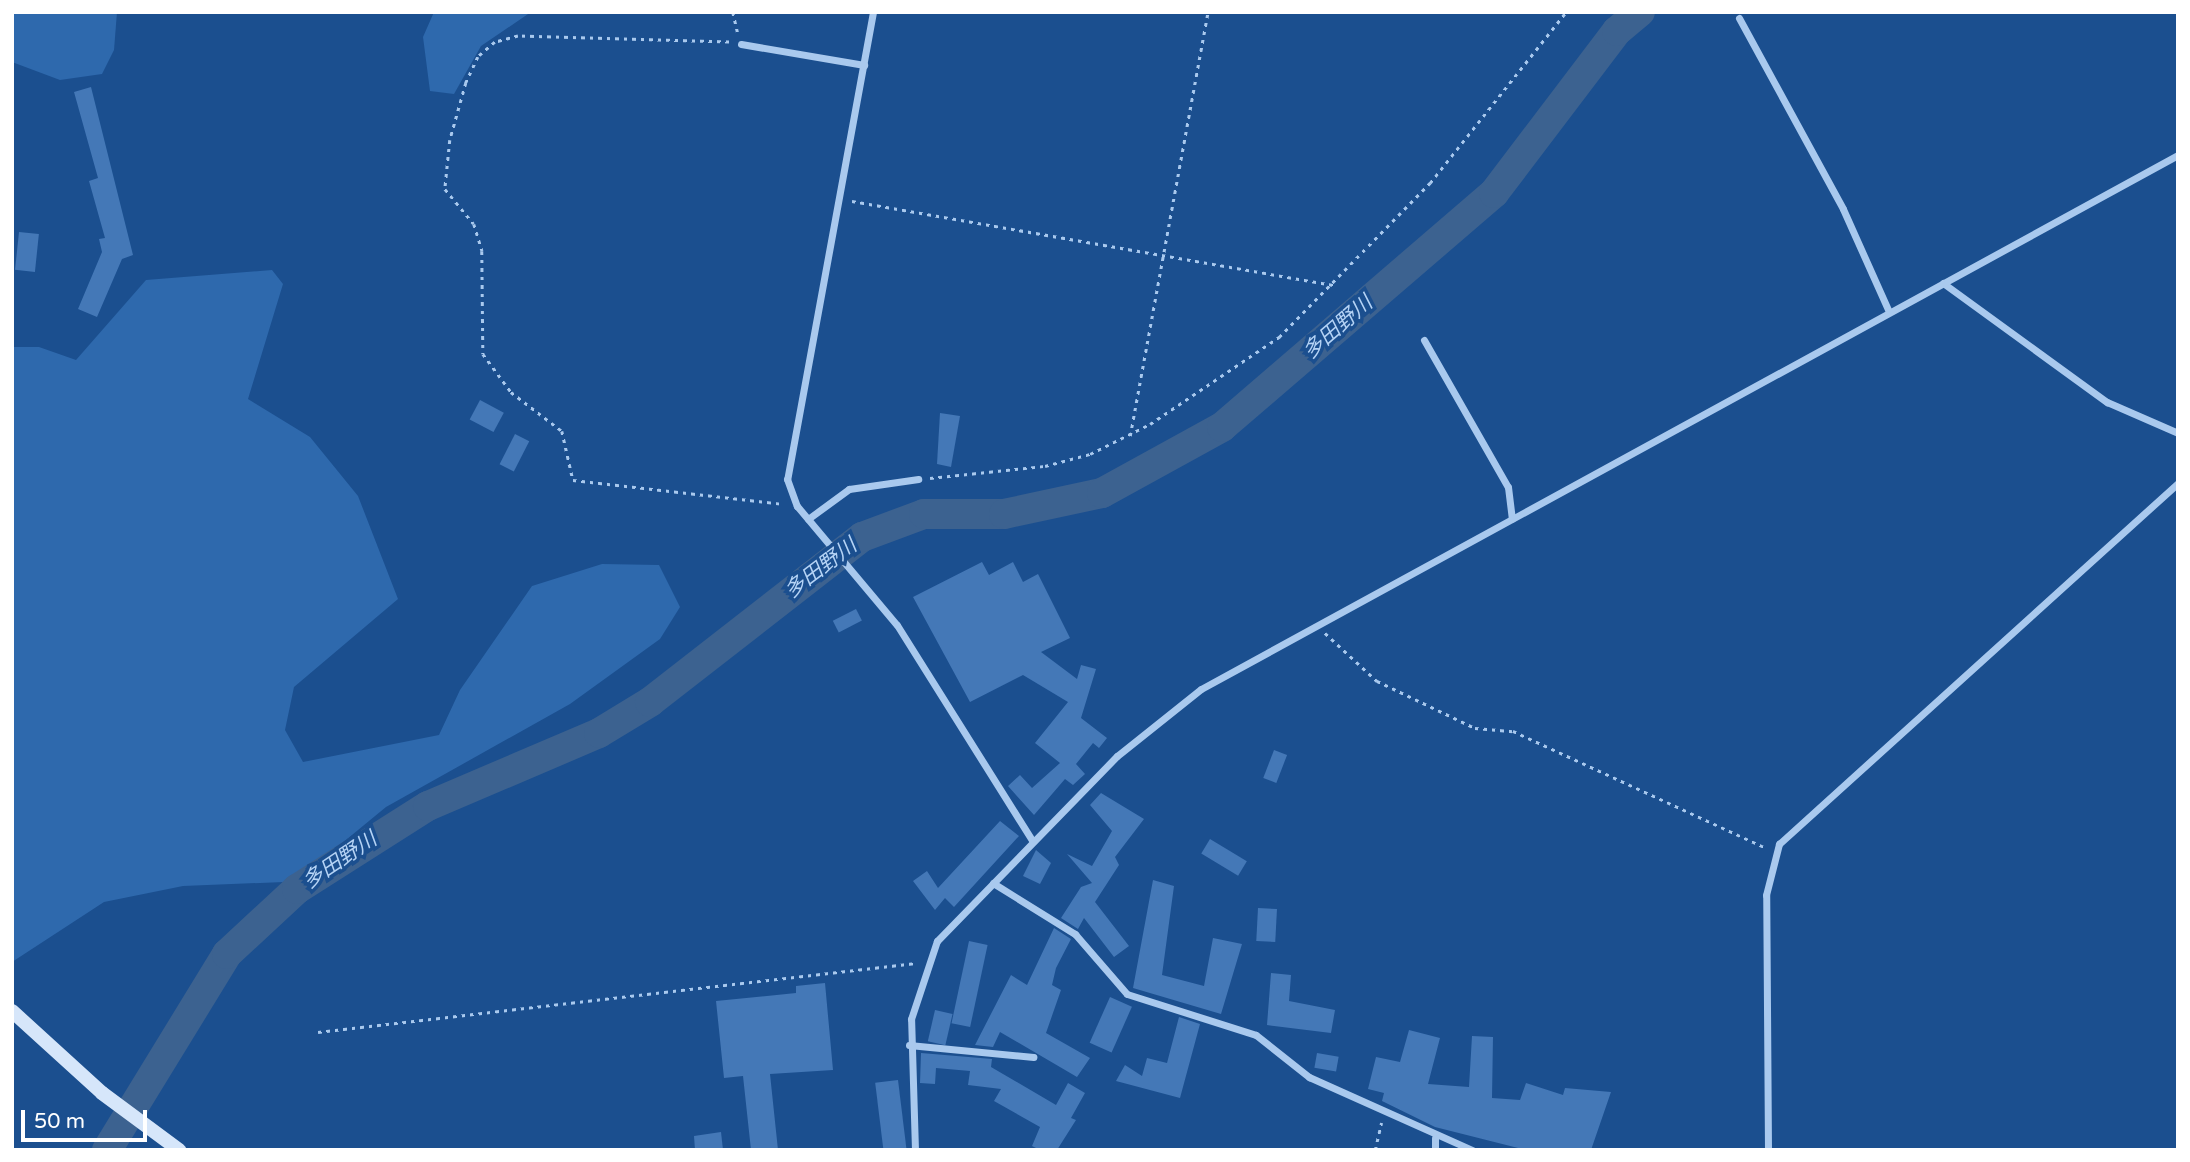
<!DOCTYPE html>
<html>
<head>
<meta charset="utf-8">
<style>
  body { margin:0 }
  #map { position:relative; width:2190px; height:1162px; overflow:hidden; background:#1b4f8f; font-family:"Varela Round","Noto Sans JP",sans-serif }
  div>[style] { position:absolute }
  .green>* { inset:0; background:#2e69ad }
  .river>* { height:30px; margin:-15px; padding:0 15px; transform-origin:15px; border-radius:15px; background:#3c6290 }
  .building>* { inset:0; background:#4478b7; transform-origin:0 0 }
  .path>* { height:2.5px; margin-top:-1.25px; transform-origin:0; background:repeating-linear-gradient(90deg,#a9c9ee 0 3.5px,transparent 0 8.5px) }
  .street>* { height:7px; margin:-3.5px; padding:0 3.5px; transform-origin:3.5px; border-radius:3.5px; background:#a9c9ee }
  .secondary>* { height:14px; margin:-7px; padding:0 7px; transform-origin:7px; border-radius:7px; background:#d6e6fa }
  span { translate:-50% -50%; white-space:nowrap; text-align:center; line-height:1.15; -webkit-text-stroke:7px #1b4f8f; paint-order:stroke }
  .water-label { font-size:21px; color:#b5d3f5; font-style:italic }
  .frame { position:absolute; inset:0; border:14px solid #fff; pointer-events:none }
  .scale { position:absolute; left:21px; top:1110px; width:126px; height:32px; box-sizing:border-box; border:4px solid #fff; border-top:0; padding-left:9px; font-size:21px; line-height:24px; white-space:nowrap; color:#fff; -webkit-text-stroke:5px #1b4f8f; paint-order:stroke }
</style>
</head>
<body>
<div id="map">
  <div class="green">
    <i style="clip-path:polygon(12px 12px,117px 12px,114px 50px,102px 74px,60px 80px,12px 62px)"></i>
    <i style="clip-path:polygon(434px 12px,531px 12px,481px 46px,454px 94px,430px 91px,423px 37px)"></i>
    <i style="clip-path:polygon(272px 270px,283px 284px,248px 399px,310px 437px,358px 496px,398px 599px,294px 687px,285px 730px,303px 762px,439px 735px,460px 690px,532px 586px,602px 564px,659px 565px,680px 607px,660px 639px,570px 704px,386px 807px,324px 858px,284px 882px,183px 886px,104px 902px,12px 962px,12px 347px,39px 347px,76px 360px,146px 280px)"></i>
  </div>
  <div class="river">
    <i style="left:107px;top:1150px;width:230px;rotate:-58.5deg"></i>
    <i style="left:227px;top:954px;width:96px;rotate:-42.9deg"></i>
    <i style="left:297px;top:889px;width:155px;rotate:-32.4deg"></i>
    <i style="left:428px;top:806px;width:186px;rotate:-23.1deg"></i>
    <i style="left:599px;top:733px;width:60px;rotate:-31.3deg"></i>
    <i style="left:650px;top:702px;width:269px;rotate:-37.9deg"></i>
    <i style="left:862px;top:537px;width:66px;rotate:-20.4deg"></i>
    <i style="left:924px;top:514px;width:80px"></i>
    <i style="left:1004px;top:514px;width:100px;rotate:-12.1deg"></i>
    <i style="left:1102px;top:493px;width:137px;rotate:-28.8deg"></i>
    <i style="left:1222px;top:427px;width:359px;rotate:-40.7deg"></i>
    <i style="left:1494px;top:193px;width:203px;rotate:-52.8deg"></i>
    <i style="left:1617px;top:31px;width:30px;rotate:-40deg"></i>
  </div>
  <div class="building">
    <i style="clip-path:polygon(91px 87px,133px 255px,122px 259px,97px 317px,78px 309px,102px 252px,99px 239px,105px 238px,89px 181px,98px 178px,74px 92px)"></i>
    <i style="left:19px;top:232px;width:20px;height:38px;rotate:6deg"></i>
    <i style="left:480px;top:400px;width:27px;height:22px;rotate:28deg"></i>
    <i style="clip-path:polygon(940px 413px,960px 416px,951px 467px,937px 464px)"></i>
    <i style="left:515px;top:434px;width:16px;height:34px;rotate:27deg"></i>
    <i style="clip-path:polygon(982px 562px,989px 575px,1013px 562px,1023px 582px,1038px 574px,1070px 638px,1041px 652px,1077px 679px,1081px 665px,1096px 669px,1081px 718px,1107px 738px,1099px 748px,1093px 743px,1076px 764px,1085px 774px,1073px 785px,1065px 779px,1034px 815px,1008px 786px,1020px 775px,1032px 788px,1060px 763px,1035px 743px,1068px 702px,1023px 675px,970px 702px,913px 597px)"></i>
    <i style="left:856px;top:609px;width:13px;height:26px;rotate:63deg"></i>
    <i style="left:1274px;top:750px;width:14px;height:30px;rotate:21deg"></i>
    <i style="clip-path:polygon(1101px 793px,1144px 819px,1115px 857px,1119px 865px,1095px 902px,1129px 946px,1114px 957px,1084px 918px,1078px 929px,1061px 918px,1081px 887px,1092px 883px,1067px 854px,1092px 866px,1112px 831px,1090px 805px)"></i>
    <i style="clip-path:polygon(1000px 821px,1019px 836px,954px 907px,945px 898px,935px 910px,913px 881px,927px 871px,938px 888px)"></i>
    <i style="left:1210px;top:839px;width:43px;height:17px;rotate:31deg"></i>
    <i style="clip-path:polygon(1036px 850px,1051px 863px,1040px 884px,1023px 876px)"></i>
    <i style="clip-path:polygon(1153px 880px,1174px 886px,1162px 975px,1204px 986px,1213px 938px,1242px 944px,1221px 1014px,1133px 988px)"></i>
    <i style="left:1258px;top:908px;width:19px;height:33px;rotate:3deg"></i>
    <i style="clip-path:polygon(1054px 928px,1071px 939px,1056px 968px,1052px 985px,1061px 990px,1046px 1033px,1090px 1058px,1077px 1077px,1000px 1032px,993px 1047px,975px 1045px,1011px 975px,1027px 985px)"></i>
    <i style="left:969px;top:941px;width:19px;height:84px;rotate:12deg"></i>
    <i style="clip-path:polygon(1271px 973px,1291px 975px,1289px 1001px,1335px 1010px,1331px 1033px,1267px 1025px)"></i>
    <i style="clip-path:polygon(825px 983px,833px 1070px,770px 1074px,778px 1150px,751px 1150px,743px 1076px,724px 1078px,716px 1001px,796px 993px,796px 986px)"></i>
    <i style="left:1110px;top:997px;width:24px;height:50px;rotate:24deg"></i>
    <i style="left:935px;top:1010px;width:18px;height:32px;rotate:13deg"></i>
    <i style="clip-path:polygon(1179px 1017px,1200px 1024px,1180px 1098px,1116px 1081px,1125px 1065px,1142px 1076px,1147px 1058px,1167px 1063px)"></i>
    <i style="clip-path:polygon(1409px 1030px,1440px 1038px,1428px 1084px,1469px 1087px,1472px 1036px,1493px 1037px,1492px 1098px,1520px 1100px,1526px 1083px,1563px 1095px,1565px 1088px,1611px 1092px,1591px 1150px,1526px 1150px,1435px 1127px,1382px 1101px,1384px 1093px,1368px 1089px,1376px 1057px,1400px 1062px)"></i>
    <i style="clip-path:polygon(921px 1053px,992px 1059px,991px 1067px,1056px 1105px,1068px 1083px,1085px 1093px,1071px 1118px,1076px 1120px,1057px 1150px,1040px 1150px,1032px 1146px,1040px 1127px,994px 1101px,1001px 1089px,968px 1085px,970px 1071px,936px 1068px,935px 1084px,920px 1083px)"></i>
    <i style="left:1317px;top:1053px;width:22px;height:15px;rotate:10deg"></i>
    <i style="left:898px;top:1080px;width:70px;height:23px;rotate:83deg"></i>
    <i style="clip-path:polygon(721px 1132px,723px 1150px,695px 1150px,694px 1136px)"></i>
  </div>
  <div class="path">
    <i style="left:733px;top:12px;width:22px;rotate:77deg"></i>
    <i style="left:729px;top:42px;width:211px;rotate:-178.4deg"></i>
    <i style="left:518px;top:36px;width:24px;rotate:165deg"></i>
    <i style="left:495px;top:42px;width:23px;rotate:139deg"></i>
    <i style="left:478px;top:57px;width:29px;rotate:115deg"></i>
    <i style="left:466px;top:83px;width:59px;rotate:105.7deg"></i>
    <i style="left:450px;top:140px;width:49px;rotate:95.8deg"></i>
    <i style="left:445px;top:189px;width:45px;rotate:50.4deg"></i>
    <i style="left:474px;top:224px;width:28px;rotate:73deg"></i>
    <i style="left:482px;top:251px;width:103px;rotate:89.4deg"></i>
    <i style="left:483px;top:354px;width:47px;rotate:53.6deg"></i>
    <i style="left:511px;top:392px;width:64px;rotate:37.4deg"></i>
    <i style="left:562px;top:431px;width:50px;rotate:77.3deg"></i>
    <i style="left:573px;top:480px;width:211px;rotate:6.5deg"></i>
    <i style="left:852px;top:201px;width:490px;rotate:9.9deg"></i>
    <i style="left:1130px;top:436px;width:431px;rotate:-79.6deg"></i>
    <i style="left:930px;top:478px;width:116px;rotate:-6deg"></i>
    <i style="left:1045px;top:466px;width:47px;rotate:-14.9deg"></i>
    <i style="left:1090px;top:454px;width:67px;rotate:-26.6deg"></i>
    <i style="left:1150px;top:424px;width:156px;rotate:-34deg"></i>
    <i style="left:1279px;top:337px;width:216px;rotate:-45.6deg"></i>
    <i style="left:1430px;top:183px;width:218px;rotate:-51.5deg"></i>
    <i style="left:1325px;top:633px;width:71px;rotate:42.7deg"></i>
    <i style="left:1377px;top:681px;width:109px;rotate:25.6deg"></i>
    <i style="left:1475px;top:728px;width:38px;rotate:5deg"></i>
    <i style="left:1513px;top:731px;width:279px;rotate:24.8deg"></i>
    <i style="left:318px;top:1032px;width:602px;rotate:-6.58deg"></i>
    <i style="left:1375px;top:1150px;width:28px;rotate:-77deg"></i>
  </div>
  <div class="street">
    <i style="left:873px;top:12px;width:475px;rotate:100.4deg"></i>
    <i style="left:787px;top:479px;width:29px;rotate:70deg"></i>
    <i style="left:797px;top:506px;width:155px;rotate:50deg"></i>
    <i style="left:897px;top:625px;width:254px;rotate:57.9deg"></i>
    <i style="left:1739px;top:18px;width:217px;rotate:61.4deg"></i>
    <i style="left:1843px;top:209px;width:113px;rotate:65.9deg"></i>
    <i style="left:741px;top:44px;width:125px;rotate:9.7deg"></i>
    <i style="left:1943px;top:283px;width:203px;rotate:36deg"></i>
    <i style="left:2107px;top:402px;width:77px;rotate:23.6deg"></i>
    <i style="left:1424px;top:340px;width:169px;rotate:60.3deg"></i>
    <i style="left:1508px;top:487px;width:32px;rotate:83deg"></i>
    <i style="left:808px;top:519px;width:51px;rotate:-36.2deg"></i>
    <i style="left:849px;top:489px;width:70px;rotate:-8.2deg"></i>
    <i style="left:993px;top:883px;width:97px;rotate:31.9deg"></i>
    <i style="left:1075px;top:934px;width:79px;rotate:49.1deg"></i>
    <i style="left:1127px;top:994px;width:135px;rotate:17.6deg"></i>
    <i style="left:1256px;top:1035px;width:68px;rotate:38.4deg"></i>
    <i style="left:1309px;top:1077px;width:179px;rotate:24.1deg"></i>
    <i style="left:909px;top:1045px;width:125px;rotate:5.5deg"></i>
    <i style="left:915px;top:1150px;width:131px;rotate:-91.7deg"></i>
    <i style="left:911px;top:1019px;width:82px;rotate:-71.6deg"></i>
    <i style="left:937px;top:941px;width:258px;rotate:-45.8deg"></i>
    <i style="left:1117px;top:756px;width:107px;rotate:-38.6deg"></i>
    <i style="left:1201px;top:689px;width:1113px;rotate:-28.66deg"></i>
    <i style="left:1435px;top:1150px;width:12px;rotate:-90deg"></i>
    <i style="left:1768px;top:1150px;width:255px;rotate:-90.4deg"></i>
    <i style="left:1766px;top:895px;width:53px;rotate:-75.7deg"></i>
    <i style="left:1779px;top:844px;width:538px;rotate:-42.14deg"></i>
  </div>
  <div class="secondary">
    <i style="left:12px;top:1011px;width:122px;rotate:42.3deg"></i>
    <i style="left:102px;top:1093px;width:96px;rotate:36.5deg"></i>
  </div>
  <div class="water-label">
    <span style="left:1338px;top:328px;rotate:-41deg">多田野川</span>
    <span style="left:821px;top:569px;rotate:-37deg">多田野川</span>
    <span style="left:340px;top:861px;rotate:-34deg">多田野川</span>
  </div>
  <div class="frame"></div>
  <div class="scale">50 m</div>
</div>
</body>
</html>
